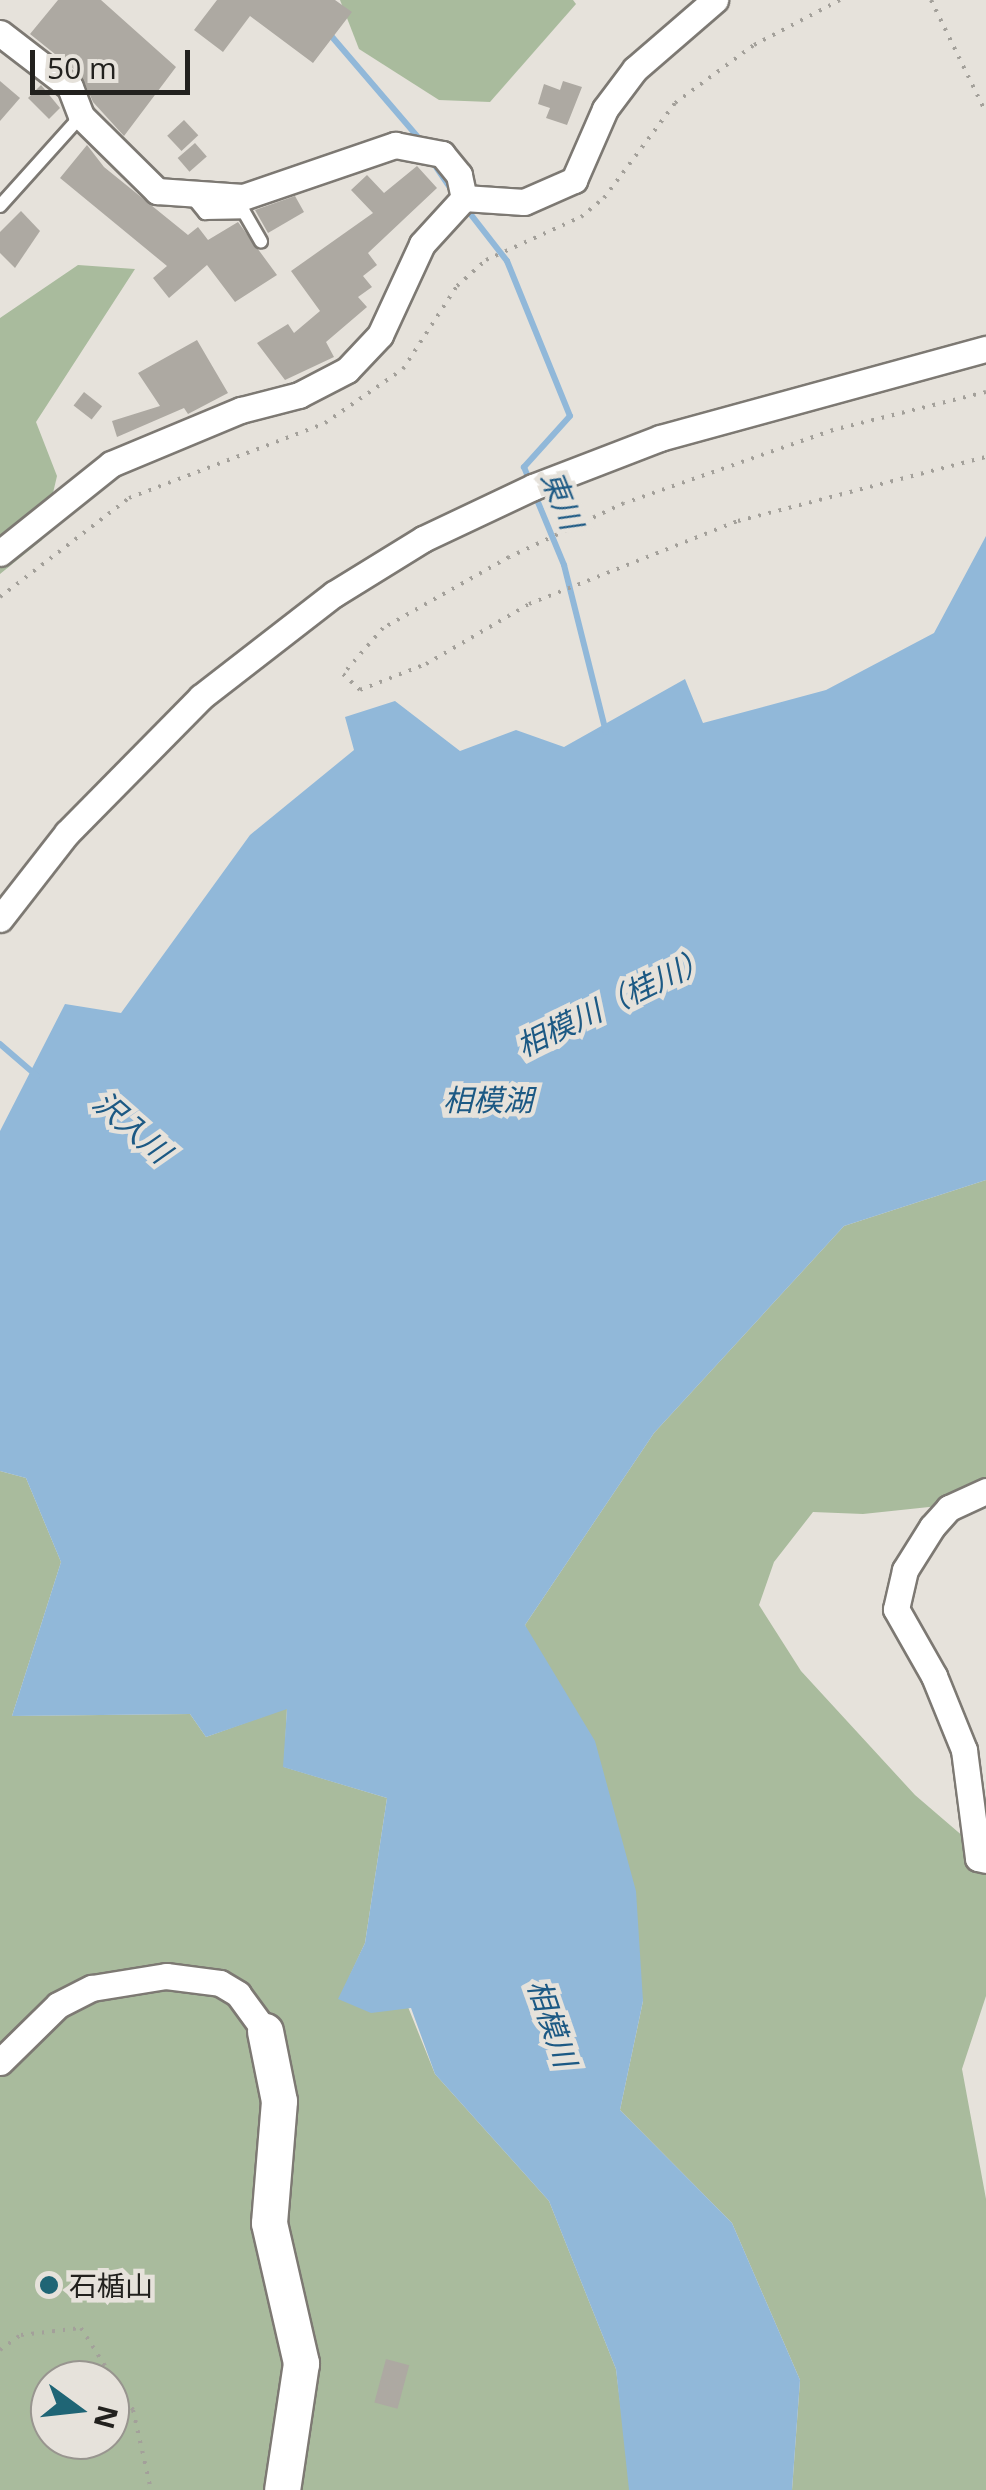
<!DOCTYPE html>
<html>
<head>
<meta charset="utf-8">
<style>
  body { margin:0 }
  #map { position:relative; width:986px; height:2490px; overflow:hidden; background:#e6e2db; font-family:"Open Sans","Noto Sans JP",sans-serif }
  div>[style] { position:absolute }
  .green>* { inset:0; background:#a9bb9d }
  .water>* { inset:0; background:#91b8d9 }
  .stream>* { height:6px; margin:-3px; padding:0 3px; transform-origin:3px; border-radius:3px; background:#91b8d9 }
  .building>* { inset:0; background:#ada9a2; transform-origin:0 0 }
  .path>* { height:4px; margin-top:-2px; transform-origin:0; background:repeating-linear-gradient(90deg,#a3a09a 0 2.5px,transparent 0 10.5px) }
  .roads { filter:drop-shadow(2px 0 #7d7973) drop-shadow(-2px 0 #7d7973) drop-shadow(0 2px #7d7973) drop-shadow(0 -2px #7d7973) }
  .lane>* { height:12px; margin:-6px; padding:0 6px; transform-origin:6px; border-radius:6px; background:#fff }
  .street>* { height:25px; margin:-12.5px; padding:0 12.5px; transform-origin:12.5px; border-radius:12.5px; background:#fff }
  .secondary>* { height:35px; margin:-17.5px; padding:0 17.5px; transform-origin:17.5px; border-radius:17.5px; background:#fff }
  .dots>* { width:28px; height:28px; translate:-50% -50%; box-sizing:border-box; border:5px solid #e6e2db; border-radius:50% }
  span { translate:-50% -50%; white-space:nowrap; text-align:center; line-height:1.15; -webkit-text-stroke:9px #e6e2db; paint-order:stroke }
  .poi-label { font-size:28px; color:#22211e }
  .left { translate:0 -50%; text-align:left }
  .water-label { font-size:30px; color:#1c5984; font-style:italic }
  .north { position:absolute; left:30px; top:2360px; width:100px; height:100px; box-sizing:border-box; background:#e6e2db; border:2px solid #98958f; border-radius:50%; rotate:105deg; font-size:28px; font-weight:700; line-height:40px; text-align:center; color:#22211e }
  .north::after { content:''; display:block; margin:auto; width:35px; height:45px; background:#1f6575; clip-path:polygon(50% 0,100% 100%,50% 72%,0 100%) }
  .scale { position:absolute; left:30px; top:50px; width:160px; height:45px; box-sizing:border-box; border:5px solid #22211e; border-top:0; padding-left:12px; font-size:30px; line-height:35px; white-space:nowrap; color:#22211e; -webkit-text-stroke:8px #e6e2db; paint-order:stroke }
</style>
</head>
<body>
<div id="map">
  <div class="green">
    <i style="clip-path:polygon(340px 0,573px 0,576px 4px,490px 102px,439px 100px,359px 49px)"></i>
    <i style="clip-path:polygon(78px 265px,135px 269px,36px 422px,57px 476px,42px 540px,0 574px,0 318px)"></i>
    <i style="clip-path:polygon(986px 1180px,986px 1501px,863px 1514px,813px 1512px,774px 1562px,759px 1605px,801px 1671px,915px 1795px,986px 1856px,986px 1996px,962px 2069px,986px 2199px,986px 2490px,792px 2490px,800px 2380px,732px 2223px,620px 2110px,643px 2001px,525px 1625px,654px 1433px,844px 1226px)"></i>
    <i style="clip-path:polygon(evenodd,0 1471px,26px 1478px,61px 1562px,12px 1716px,190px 1714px,206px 1737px,287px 1708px,284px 1767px,387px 1798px,365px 1943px,339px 1999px,402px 1992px,435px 2074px,549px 2201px,616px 2369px,631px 2490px,0 2490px,0 1471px,50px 2380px,110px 2380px,110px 2440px,50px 2440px,50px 2380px)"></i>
  </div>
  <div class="water">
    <i style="clip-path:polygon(986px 536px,986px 1180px,844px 1226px,654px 1433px,525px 1625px,595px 1741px,636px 1891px,643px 2001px,620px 2110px,732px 2223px,800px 2380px,792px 2490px,629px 2490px,616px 2369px,549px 2201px,435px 2074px,411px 2008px,371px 2013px,338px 1999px,365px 1943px,387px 1798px,283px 1767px,287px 1709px,206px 1737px,190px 1714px,12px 1716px,61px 1562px,26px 1478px,0 1471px,0 1131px,65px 1004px,121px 1013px,250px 835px,354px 750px,345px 717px,395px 701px,460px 751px,516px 730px,564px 747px,685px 679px,703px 723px,826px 690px,934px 633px)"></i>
  </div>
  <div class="stream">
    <i style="left:327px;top:31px;width:148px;rotate:49.4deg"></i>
    <i style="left:430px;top:158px;width:37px;rotate:56deg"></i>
    <i style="left:465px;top:207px;width:68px;rotate:52.1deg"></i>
    <i style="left:507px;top:261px;width:167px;rotate:67.9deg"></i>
    <i style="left:570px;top:416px;width:69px;rotate:132deg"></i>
    <i style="left:524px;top:467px;width:18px;rotate:68deg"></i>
    <i style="left:535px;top:495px;width:76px;rotate:67.5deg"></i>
    <i style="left:564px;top:565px;width:172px;rotate:75.9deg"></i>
    <i style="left:0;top:1044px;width:49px;rotate:40.9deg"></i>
  </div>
  <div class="building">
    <i style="clip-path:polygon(58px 0,101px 0,176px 67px,124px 136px,93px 102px,81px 75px,30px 34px)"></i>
    <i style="clip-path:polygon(217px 0,335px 0,352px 12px,313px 63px,250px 16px,223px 52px,194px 30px)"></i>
    <i style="clip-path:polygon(0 81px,20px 98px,0 121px)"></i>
    <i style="clip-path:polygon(563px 81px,582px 87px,567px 125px,546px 118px,550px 108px,538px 104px,544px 84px,560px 90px)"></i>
    <i style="clip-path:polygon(41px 85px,60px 108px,49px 119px,28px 98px)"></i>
    <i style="left:184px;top:120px;width:21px;height:23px;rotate:47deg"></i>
    <i style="left:195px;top:143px;width:18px;height:23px;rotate:49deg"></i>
    <i style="clip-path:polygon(87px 145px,104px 167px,188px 235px,198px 227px,208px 240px,238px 222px,277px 275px,235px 302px,207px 265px,169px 298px,153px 278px,167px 266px,60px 178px)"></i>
    <i style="clip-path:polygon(417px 166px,437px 188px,368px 253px,377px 265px,363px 276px,372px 287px,358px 297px,367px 307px,326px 342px,334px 357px,285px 380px,257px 343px,288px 324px,294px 333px,320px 311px,291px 271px,373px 213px,351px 190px,367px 175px,384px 193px)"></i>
    <i style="clip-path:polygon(295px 196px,304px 212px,268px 233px,255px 210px)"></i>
    <i style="clip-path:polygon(21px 211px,40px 231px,15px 268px,0 253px,0 232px)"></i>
    <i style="clip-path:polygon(197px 340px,228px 393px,188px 414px,184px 408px,117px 437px,112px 421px,160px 406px,138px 373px)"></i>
    <i style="left:84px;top:392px;width:23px;height:17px;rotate:38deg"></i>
    <i style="left:386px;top:2359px;width:24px;height:45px;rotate:15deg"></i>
  </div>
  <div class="path">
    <i style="left:931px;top:0;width:126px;rotate:64deg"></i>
    <i style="left:986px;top:392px;width:158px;rotate:166.1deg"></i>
    <i style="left:833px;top:430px;width:221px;rotate:160.7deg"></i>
    <i style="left:624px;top:503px;width:127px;rotate:154.8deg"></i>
    <i style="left:509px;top:557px;width:145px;rotate:150.6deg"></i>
    <i style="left:383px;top:628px;width:61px;rotate:131deg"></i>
    <i style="left:343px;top:674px;width:23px;rotate:43deg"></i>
    <i style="left:360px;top:690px;width:71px;rotate:-21.5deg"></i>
    <i style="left:426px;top:664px;width:119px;rotate:-30.2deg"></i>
    <i style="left:529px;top:604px;width:225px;rotate:-21.7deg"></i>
    <i style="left:738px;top:521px;width:256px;rotate:-14.5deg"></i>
    <i style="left:0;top:597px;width:163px;rotate:-37.5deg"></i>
    <i style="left:129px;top:498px;width:210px;rotate:-20.9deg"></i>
    <i style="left:325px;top:423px;width:95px;rotate:-34.7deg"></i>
    <i style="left:403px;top:369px;width:99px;rotate:-57deg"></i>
    <i style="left:457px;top:286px;width:39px;rotate:-42deg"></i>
    <i style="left:486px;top:260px;width:104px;rotate:-24.4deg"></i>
    <i style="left:581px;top:217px;width:30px;rotate:-40deg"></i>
    <i style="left:604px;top:198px;width:119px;rotate:-53.2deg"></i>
    <i style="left:675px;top:103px;width:98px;rotate:-36.3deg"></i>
    <i style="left:754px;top:45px;width:97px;rotate:-27.6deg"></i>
    <i style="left:0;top:2350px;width:26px;rotate:-36deg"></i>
    <i style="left:21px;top:2335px;width:60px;rotate:-6.7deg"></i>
    <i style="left:81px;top:2328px;width:97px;rotate:57.6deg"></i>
    <i style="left:133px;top:2410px;width:82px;rotate:77.3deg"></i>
  </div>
  <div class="roads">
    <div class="lane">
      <i style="left:192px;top:197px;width:21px;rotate:51deg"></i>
      <i style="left:205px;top:213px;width:39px;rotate:-1deg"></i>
      <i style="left:244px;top:212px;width:34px;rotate:60deg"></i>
      <i style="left:0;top:206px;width:121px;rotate:-48deg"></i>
    </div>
    <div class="street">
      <i style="left:0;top:33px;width:88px;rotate:37.6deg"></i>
      <i style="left:70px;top:87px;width:31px;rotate:69deg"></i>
      <i style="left:81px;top:116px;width:107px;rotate:44.6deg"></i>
      <i style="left:157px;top:191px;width:86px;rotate:4deg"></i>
      <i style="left:243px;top:197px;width:161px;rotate:-18.9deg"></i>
      <i style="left:395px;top:145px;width:48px;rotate:10.8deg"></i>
      <i style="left:442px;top:154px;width:27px;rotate:51deg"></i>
      <i style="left:459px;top:175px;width:24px;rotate:78deg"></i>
      <i style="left:464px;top:198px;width:60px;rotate:3.8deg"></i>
      <i style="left:524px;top:202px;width:55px;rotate:-23.7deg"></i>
      <i style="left:574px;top:180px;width:77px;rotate:-66.4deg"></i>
      <i style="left:605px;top:109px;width:50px;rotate:-53.1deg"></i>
      <i style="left:635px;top:69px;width:106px;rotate:-40.8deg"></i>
      <i style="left:0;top:553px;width:142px;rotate:-38.7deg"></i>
      <i style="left:111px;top:464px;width:141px;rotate:-22.6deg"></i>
      <i style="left:241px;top:410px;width:60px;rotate:-14.5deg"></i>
      <i style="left:299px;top:395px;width:54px;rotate:-27.5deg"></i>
      <i style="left:347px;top:370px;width:48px;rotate:-46.7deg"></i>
      <i style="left:380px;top:335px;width:100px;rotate:-65.2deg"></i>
      <i style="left:422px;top:244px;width:62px;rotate:-47.6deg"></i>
      <i style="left:0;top:919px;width:109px;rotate:-52.1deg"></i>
      <i style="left:67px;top:833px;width:191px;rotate:-45.4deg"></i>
      <i style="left:201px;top:697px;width:168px;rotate:-37.8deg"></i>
      <i style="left:334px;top:594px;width:105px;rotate:-31.7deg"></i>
      <i style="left:423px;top:539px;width:122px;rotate:-25.3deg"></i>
      <i style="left:533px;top:487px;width:136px;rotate:-21.1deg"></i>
      <i style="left:660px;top:438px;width:338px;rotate:-15.3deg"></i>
      <i style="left:986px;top:1491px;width:41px;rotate:155.3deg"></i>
      <i style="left:949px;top:1508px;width:25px;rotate:132deg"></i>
      <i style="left:932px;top:1527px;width:51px;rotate:122.1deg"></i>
      <i style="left:905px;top:1570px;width:40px;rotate:103deg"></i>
      <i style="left:896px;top:1609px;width:77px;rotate:60.4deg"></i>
      <i style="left:934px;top:1676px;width:80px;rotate:67.9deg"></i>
      <i style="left:964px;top:1750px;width:109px;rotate:82.6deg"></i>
      <i style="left:978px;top:1858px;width:8px;rotate:14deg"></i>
      <i style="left:0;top:2062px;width:81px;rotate:-44.5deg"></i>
      <i style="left:58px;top:2005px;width:38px;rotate:-27deg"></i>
      <i style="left:92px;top:1988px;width:75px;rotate:-9.2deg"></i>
      <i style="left:166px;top:1976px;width:54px;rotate:7.4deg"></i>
      <i style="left:220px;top:1983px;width:21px;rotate:31deg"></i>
      <i style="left:238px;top:1994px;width:46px;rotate:53.9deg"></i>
    </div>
    <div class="secondary">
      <i style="left:265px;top:2031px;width:71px;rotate:78.7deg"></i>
      <i style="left:279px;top:2101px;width:122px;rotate:94.7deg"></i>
      <i style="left:269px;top:2223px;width:144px;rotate:77.1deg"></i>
      <i style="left:301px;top:2363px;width:128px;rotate:98.5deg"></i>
    </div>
  </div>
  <div class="dots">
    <i style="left:49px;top:2285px;background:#1f6575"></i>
  </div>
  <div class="poi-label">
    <span class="left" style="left:69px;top:2285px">石楯山</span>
  </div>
  <div class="water-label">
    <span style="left:562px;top:500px;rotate:68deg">東川</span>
    <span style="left:613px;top:1002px;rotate:-26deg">相模川（桂川）</span>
    <span style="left:488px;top:1100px">相模湖</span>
    <span style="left:132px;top:1127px;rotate:41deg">沢入川</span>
    <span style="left:552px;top:2023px;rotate:71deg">相模川</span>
  </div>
  <div class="north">N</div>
  <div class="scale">50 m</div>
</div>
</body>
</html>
